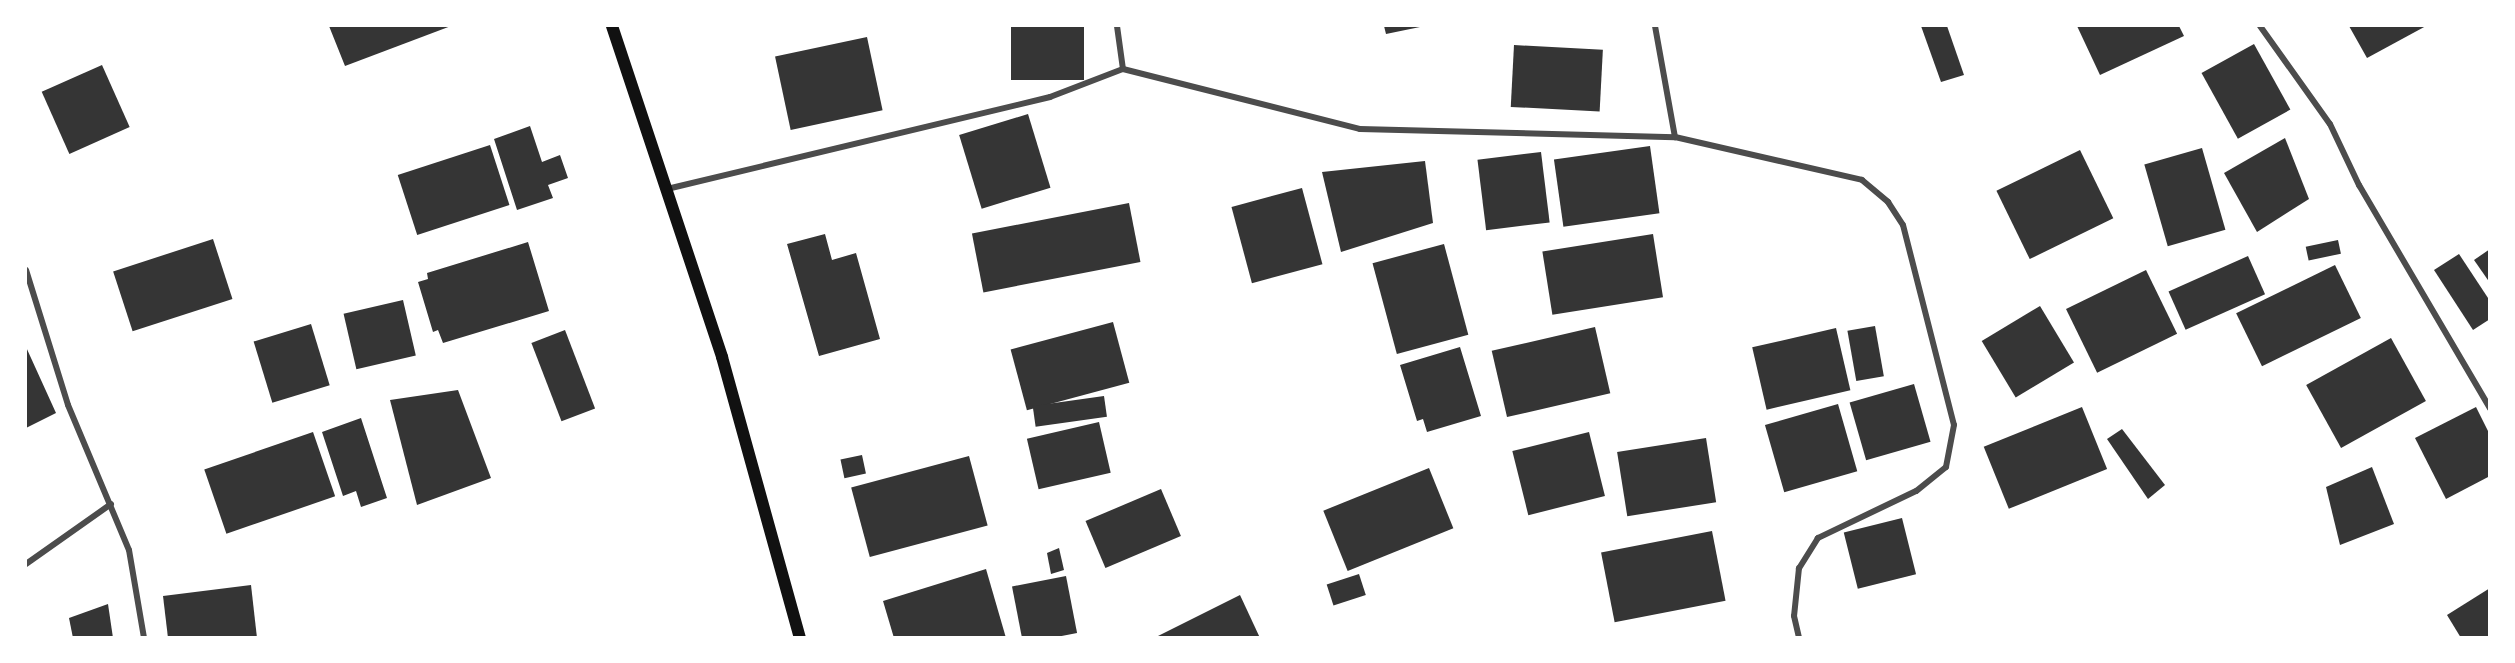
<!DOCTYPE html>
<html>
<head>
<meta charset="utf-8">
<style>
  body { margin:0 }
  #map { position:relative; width:2515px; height:663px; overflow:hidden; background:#fff; font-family:Quicksand,sans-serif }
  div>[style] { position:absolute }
  .building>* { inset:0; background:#353535; transform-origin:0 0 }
  .minor>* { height:6px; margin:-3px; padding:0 3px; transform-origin:3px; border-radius:3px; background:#4c4c4c }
  .secondary>* { height:12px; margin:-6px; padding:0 6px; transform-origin:6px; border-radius:6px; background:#111 }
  span { translate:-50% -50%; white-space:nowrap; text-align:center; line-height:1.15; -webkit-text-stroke:5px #fff; paint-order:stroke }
  .frame { position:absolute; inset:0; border:27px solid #fff; pointer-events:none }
</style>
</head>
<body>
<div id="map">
  <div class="building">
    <i style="clip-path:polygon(329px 26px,451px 26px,345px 66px)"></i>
    <i style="left:1011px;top:26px;width:73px;height:54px"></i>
    <i style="clip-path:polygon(1384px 26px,1420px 26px,1420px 27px,1386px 34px)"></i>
    <i style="clip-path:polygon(1921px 26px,1947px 26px,1964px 75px,1941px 82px)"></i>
    <i style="clip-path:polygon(2077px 26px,2179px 26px,2184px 36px,2100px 75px)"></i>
    <i style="clip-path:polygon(2349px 26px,2426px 26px,2367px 58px)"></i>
    <i style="left:867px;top:37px;width:75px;height:94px;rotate:78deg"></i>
    <i style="left:2254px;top:44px;width:75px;height:60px;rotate:61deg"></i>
    <i style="left:1514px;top:45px;width:89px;height:62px;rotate:3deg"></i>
    <i style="left:102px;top:65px;width:68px;height:66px;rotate:66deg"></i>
    <i style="left:1028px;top:114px;width:77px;height:72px;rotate:73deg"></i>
    <i style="clip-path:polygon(530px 126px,542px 162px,560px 155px,568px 178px,548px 185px,553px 198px,517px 210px,494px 139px)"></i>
    <i style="clip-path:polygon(2285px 138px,2309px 199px,2257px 232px,2224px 173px)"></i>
    <i style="left:490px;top:145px;width:63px;height:97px;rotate:72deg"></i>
    <i style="left:1650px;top:146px;width:68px;height:97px;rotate:82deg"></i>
    <i style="left:2202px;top:148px;width:85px;height:60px;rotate:74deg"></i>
    <i style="left:2080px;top:150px;width:76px;height:93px;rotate:64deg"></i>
    <i style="left:1541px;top:152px;width:71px;height:64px;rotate:83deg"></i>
    <i style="clip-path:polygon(1425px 161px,1433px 223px,1341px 252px,1322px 172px)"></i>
    <i style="left:1302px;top:188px;width:79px;height:73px;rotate:75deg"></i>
    <i style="left:1129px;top:203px;width:60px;height:160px;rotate:79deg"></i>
    <i style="clip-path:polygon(825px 234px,832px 260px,856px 253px,880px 339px,819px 356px,787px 244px)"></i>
    <i style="left:1653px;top:234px;width:64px;height:112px;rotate:81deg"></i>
    <i style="left:213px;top:239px;width:63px;height:105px;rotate:72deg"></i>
    <i style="left:2338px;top:240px;width:14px;height:33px;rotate:78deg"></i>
    <i style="clip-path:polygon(528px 242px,549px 311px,443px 343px,438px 330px,433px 332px,418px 282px,428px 279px,427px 273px)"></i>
    <i style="left:1444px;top:244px;width:94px;height:74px;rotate:75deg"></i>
    <i style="clip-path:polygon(2490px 249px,2490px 283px,2474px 260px)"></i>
    <i style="clip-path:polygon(2459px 254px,2490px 301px,2490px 319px,2473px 330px,2434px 270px)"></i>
    <i style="left:2248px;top:256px;width:42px;height:87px;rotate:66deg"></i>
    <i style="left:2335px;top:265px;width:59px;height:110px;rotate:64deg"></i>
    <i style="left:2146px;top:270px;width:71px;height:89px;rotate:64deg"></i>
    <i style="left:403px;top:300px;width:57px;height:61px;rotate:77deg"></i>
    <i style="left:2040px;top:306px;width:66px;height:68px;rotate:59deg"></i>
    <i style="left:1113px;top:322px;width:63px;height:106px;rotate:75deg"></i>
    <i style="left:311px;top:324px;width:64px;height:60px;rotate:73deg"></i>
    <i style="left:1875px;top:326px;width:51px;height:28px;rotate:80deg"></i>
    <i style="left:1595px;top:327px;width:68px;height:106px;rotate:77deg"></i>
    <i style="left:1836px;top:328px;width:64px;height:86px;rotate:77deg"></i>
    <i style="left:565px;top:330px;width:84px;height:36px;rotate:69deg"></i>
    <i style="left:2391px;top:338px;width:72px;height:97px;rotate:61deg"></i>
    <i style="clip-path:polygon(26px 347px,56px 413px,26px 428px)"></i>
    <i style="clip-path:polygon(1460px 347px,1481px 416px,1427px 432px,1423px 419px,1417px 421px,1400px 365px)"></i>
    <i style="left:1914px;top:384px;width:60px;height:67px;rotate:74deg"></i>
    <i style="clip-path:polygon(458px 390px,491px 478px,417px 505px,390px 400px)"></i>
    <i style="left:1104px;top:396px;width:21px;height:72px;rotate:82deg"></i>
    <i style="left:1838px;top:404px;width:70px;height:76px;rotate:74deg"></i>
    <i style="left:2082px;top:407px;width:67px;height:106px;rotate:68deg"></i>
    <i style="clip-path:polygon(2476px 407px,2490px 435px,2490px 476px,2446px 499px,2415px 438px)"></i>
    <i style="clip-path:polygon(361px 418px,387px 498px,361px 507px,356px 491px,343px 496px,322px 432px)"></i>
    <i style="left:1099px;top:422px;width:52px;height:74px;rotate:77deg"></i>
    <i style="clip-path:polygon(2122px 429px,2165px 485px,2148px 499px,2107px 439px)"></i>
    <i style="left:313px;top:432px;width:68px;height:115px;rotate:71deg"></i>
    <i style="left:1589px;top:432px;width:66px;height:79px;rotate:76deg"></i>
    <i style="left:1706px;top:438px;width:65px;height:90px;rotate:81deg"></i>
    <i style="left:862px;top:455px;width:19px;height:22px;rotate:78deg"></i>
    <i style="left:969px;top:456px;width:72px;height:122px;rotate:75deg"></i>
    <i style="clip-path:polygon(2372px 467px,2394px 524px,2340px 545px,2326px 487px)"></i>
    <i style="left:1429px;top:468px;width:65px;height:114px;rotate:68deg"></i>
    <i style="left:1161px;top:489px;width:51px;height:82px;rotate:67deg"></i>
    <i style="left:1902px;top:518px;width:58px;height:60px;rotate:76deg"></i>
    <i style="left:1712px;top:531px;width:71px;height:113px;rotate:79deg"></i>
    <i style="clip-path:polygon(1059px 548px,1064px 570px,1051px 574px,1047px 553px)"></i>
    <i style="clip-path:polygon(986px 569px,1006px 638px,894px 638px,883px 601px)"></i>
    <i style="left:1359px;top:574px;width:22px;height:34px;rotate:72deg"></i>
    <i style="left:1066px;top:576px;width:58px;height:55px;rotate:79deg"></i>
    <i style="clip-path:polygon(251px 585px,257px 638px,168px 638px,163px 596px)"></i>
    <i style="clip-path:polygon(2490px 588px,2490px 638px,2461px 638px,2447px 615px)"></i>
    <i style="clip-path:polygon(1240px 595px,1260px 638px,1154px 638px)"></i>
    <i style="clip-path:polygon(108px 604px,113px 638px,73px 638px,69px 618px)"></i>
  </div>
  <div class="minor">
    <i style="left:1117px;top:26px;width:43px;rotate:82.1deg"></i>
    <i style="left:1655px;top:26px;width:113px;rotate:79.8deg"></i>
    <i style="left:2260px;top:26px;width:120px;rotate:54.5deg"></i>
    <i style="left:2330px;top:124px;width:68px;rotate:64.6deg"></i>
    <i style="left:2359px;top:185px;width:259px;rotate:59.6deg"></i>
    <i style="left:667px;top:189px;width:394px;rotate:-13.5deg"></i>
    <i style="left:1050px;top:97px;width:78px;rotate:-21deg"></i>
    <i style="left:1123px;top:69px;width:244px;rotate:14.2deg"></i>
    <i style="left:1360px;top:129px;width:315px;rotate:1.5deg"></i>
    <i style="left:1675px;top:137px;width:192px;rotate:12.9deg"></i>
    <i style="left:1862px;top:180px;width:34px;rotate:40deg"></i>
    <i style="left:1888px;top:202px;width:27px;rotate:57deg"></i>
    <i style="left:1903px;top:225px;width:206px;rotate:75.7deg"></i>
    <i style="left:1954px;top:425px;width:43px;rotate:100.8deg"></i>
    <i style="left:1946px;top:467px;width:38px;rotate:141deg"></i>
    <i style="left:1916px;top:491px;width:109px;rotate:154.4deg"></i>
    <i style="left:1818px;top:538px;width:36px;rotate:122deg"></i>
    <i style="left:1799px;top:568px;width:48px;rotate:95.9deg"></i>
    <i style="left:1794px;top:616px;width:23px;rotate:77deg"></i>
    <i style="left:26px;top:270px;width:141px;rotate:72.7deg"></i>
    <i style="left:68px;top:405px;width:157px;rotate:67.2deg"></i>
    <i style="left:129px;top:550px;width:89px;rotate:80.3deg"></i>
    <i style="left:26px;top:564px;width:104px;rotate:-35.2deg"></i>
  </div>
  <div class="secondary">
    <i style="left:612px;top:26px;width:349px;rotate:71.6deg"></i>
    <i style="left:722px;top:357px;width:292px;rotate:74.5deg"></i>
  </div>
  <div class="frame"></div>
</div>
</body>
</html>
